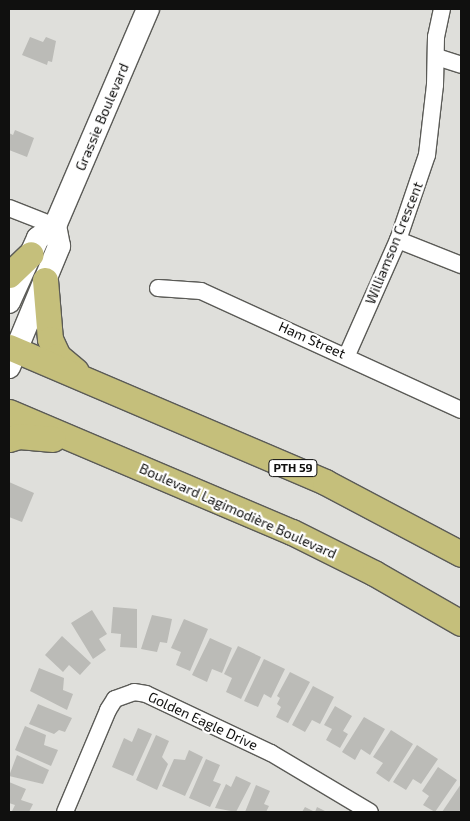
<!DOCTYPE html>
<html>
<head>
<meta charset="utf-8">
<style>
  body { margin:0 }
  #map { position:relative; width:470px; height:821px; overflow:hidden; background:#dfdfdb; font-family:"Exo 2",sans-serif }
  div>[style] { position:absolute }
  .building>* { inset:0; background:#bbbbb7 }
  .roads { filter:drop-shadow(1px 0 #5b5b57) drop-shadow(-1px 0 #5b5b57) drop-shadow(0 1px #5b5b57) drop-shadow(0 -1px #5b5b57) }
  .street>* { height:16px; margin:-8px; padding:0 8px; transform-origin:8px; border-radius:8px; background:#fff }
  .secondary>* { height:22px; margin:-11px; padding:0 11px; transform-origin:11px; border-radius:11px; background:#fff }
  .primary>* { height:25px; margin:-12.5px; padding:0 12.5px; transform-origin:12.5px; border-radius:12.5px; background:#c5bf7b }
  span { translate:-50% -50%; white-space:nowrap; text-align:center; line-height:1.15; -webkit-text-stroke:4.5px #fff; paint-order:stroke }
  .shield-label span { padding:1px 4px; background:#fff; border:1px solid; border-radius:4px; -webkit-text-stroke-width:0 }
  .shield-label { font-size:12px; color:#10100f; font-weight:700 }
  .street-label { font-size:14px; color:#10100f }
  .frame { position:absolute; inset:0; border:10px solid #10100f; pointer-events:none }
</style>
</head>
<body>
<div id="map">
  <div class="building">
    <i style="clip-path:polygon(30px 37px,43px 42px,46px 37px,56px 41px,52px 62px,48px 61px,47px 65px,22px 55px)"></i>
    <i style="clip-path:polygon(15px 130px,34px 138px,27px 157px,9px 150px,9px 133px,13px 135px)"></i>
    <i style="clip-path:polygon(9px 482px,34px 493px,22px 522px,9px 517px)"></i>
    <i style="clip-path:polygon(113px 607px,137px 609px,137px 648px,120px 647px,121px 634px,111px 633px)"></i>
    <i style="clip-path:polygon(92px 610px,107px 634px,99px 639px,106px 650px,93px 659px,71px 623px)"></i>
    <i style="clip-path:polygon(152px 615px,172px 619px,167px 643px,160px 642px,157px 652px,141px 649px)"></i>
    <i style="clip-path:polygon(184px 619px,208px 629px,190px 671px,176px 665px,181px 652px,171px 648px)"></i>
    <i style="clip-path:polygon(62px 636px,91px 663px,80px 675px,69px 665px,63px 672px,45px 655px)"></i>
    <i style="clip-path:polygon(210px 638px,232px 648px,222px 673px,212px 669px,207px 682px,192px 675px)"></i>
    <i style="clip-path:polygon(238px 646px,261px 657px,241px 699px,226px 692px,232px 678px,224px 674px)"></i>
    <i style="clip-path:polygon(264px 659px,285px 669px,271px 698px,264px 694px,258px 707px,244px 701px)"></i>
    <i style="clip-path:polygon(39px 668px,64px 678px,63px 690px,73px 694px,67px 710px,30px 691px)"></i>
    <i style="clip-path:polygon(290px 672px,310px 682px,288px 723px,276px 717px,281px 707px,277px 704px,280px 698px,277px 696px)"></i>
    <i style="clip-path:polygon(313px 686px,334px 697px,320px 724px,312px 720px,305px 732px,292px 725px)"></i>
    <i style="clip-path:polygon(38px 704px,72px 718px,65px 732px,59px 730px,54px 734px,29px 724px)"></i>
    <i style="clip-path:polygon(335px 706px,352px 716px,343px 731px,348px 734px,340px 748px,326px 740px,332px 729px,324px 725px)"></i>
    <i style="clip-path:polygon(364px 717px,385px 729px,370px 755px,361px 749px,355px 760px,342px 752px)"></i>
    <i style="clip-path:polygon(25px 726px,46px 735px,44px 745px,58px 750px,51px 766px,15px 750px)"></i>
    <i style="clip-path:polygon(138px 728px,152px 734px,133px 776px,112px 767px,124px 738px,132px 742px)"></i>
    <i style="clip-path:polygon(391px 730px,413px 744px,389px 782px,376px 773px,383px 763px,373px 757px)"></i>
    <i style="clip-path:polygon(156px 735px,169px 741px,162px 757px,168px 764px,157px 790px,136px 780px)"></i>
    <i style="clip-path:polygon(417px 745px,438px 759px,421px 784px,413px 779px,406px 790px,393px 782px)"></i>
    <i style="clip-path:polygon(189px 750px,203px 757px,185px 796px,162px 786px,174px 759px,185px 760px)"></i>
    <i style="clip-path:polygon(17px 755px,49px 770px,43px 784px,9px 776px)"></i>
    <i style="clip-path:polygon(206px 759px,220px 765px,213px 781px,221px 784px,210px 807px,189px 798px)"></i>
    <i style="clip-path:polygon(438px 767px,457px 780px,435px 812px,423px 805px,429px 796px,422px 791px)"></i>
    <i style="clip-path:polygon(236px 776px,251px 783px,236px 812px,215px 808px,226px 784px,231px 787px)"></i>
    <i style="clip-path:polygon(9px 782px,26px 789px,21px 800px,33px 804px,29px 812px,12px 811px,15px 805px,9px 803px)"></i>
    <i style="clip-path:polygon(461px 784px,461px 812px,442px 812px)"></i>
    <i style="clip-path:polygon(256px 785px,270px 791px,264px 804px,269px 806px,266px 812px,245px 812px)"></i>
    <i style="clip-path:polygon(305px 807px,315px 812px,317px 807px,327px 812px,302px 812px)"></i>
  </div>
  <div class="roads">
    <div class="street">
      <i style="left:437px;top:57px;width:25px;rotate:18deg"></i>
      <i style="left:9px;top:208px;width:49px;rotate:21.4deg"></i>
      <i style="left:398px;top:240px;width:68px;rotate:21.6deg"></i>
      <i style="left:158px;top:288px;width:43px;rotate:4deg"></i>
      <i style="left:201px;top:291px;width:286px;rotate:24.6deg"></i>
      <i style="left:347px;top:355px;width:126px;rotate:-66.1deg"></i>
      <i style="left:398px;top:240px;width:90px;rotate:-71.2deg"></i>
      <i style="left:427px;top:155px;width:70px;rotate:-83.5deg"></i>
      <i style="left:435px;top:85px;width:48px;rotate:-88.8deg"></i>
      <i style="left:436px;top:37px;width:29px;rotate:-78deg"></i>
      <i style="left:65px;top:812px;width:111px;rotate:-67.1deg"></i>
      <i style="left:108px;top:710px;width:13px;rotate:-58deg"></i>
      <i style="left:115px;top:699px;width:20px;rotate:-20deg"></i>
      <i style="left:134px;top:692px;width:12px;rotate:9deg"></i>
      <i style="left:146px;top:694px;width:138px;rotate:25.3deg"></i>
      <i style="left:271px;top:753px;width:115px;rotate:30.8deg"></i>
    </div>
    <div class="secondary">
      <i style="left:9px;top:302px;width:70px;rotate:-65.6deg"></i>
      <i style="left:38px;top:238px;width:21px;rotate:-35deg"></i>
      <i style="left:55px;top:226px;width:236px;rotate:-66.8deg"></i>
      <i style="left:9px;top:367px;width:131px;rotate:-67.5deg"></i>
      <i style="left:59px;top:246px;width:20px;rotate:-101deg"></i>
    </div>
    <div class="primary">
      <i style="left:9px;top:275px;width:30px;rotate:-44deg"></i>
      <i style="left:45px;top:280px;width:59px;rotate:85.2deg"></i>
      <i style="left:50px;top:339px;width:19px;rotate:65deg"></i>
      <i style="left:58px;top:356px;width:23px;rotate:40deg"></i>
      <i style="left:9px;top:347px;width:344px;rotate:23.1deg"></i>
      <i style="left:325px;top:482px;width:154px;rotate:27.9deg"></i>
      <i style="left:9px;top:412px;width:307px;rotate:23deg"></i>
      <i style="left:292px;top:532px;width:92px;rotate:26.6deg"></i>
      <i style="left:374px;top:573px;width:100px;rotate:29.9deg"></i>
      <i style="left:9px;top:439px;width:10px;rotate:-17deg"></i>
      <i style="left:19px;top:436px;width:34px;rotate:5deg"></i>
    </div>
  </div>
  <div class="shield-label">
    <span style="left:293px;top:468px">PTH 59</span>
  </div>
  <div class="street-label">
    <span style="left:102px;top:117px;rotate:-67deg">Grassie Boulevard</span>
    <span style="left:394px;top:243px;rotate:-68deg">Williamson Crescent</span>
    <span style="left:312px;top:340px;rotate:24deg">Ham Street</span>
    <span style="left:238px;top:511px;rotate:24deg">Boulevard Lagimodière Boulevard</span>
    <span style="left:203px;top:721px;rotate:25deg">Golden Eagle Drive</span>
  </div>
  <div class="frame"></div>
</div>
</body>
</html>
